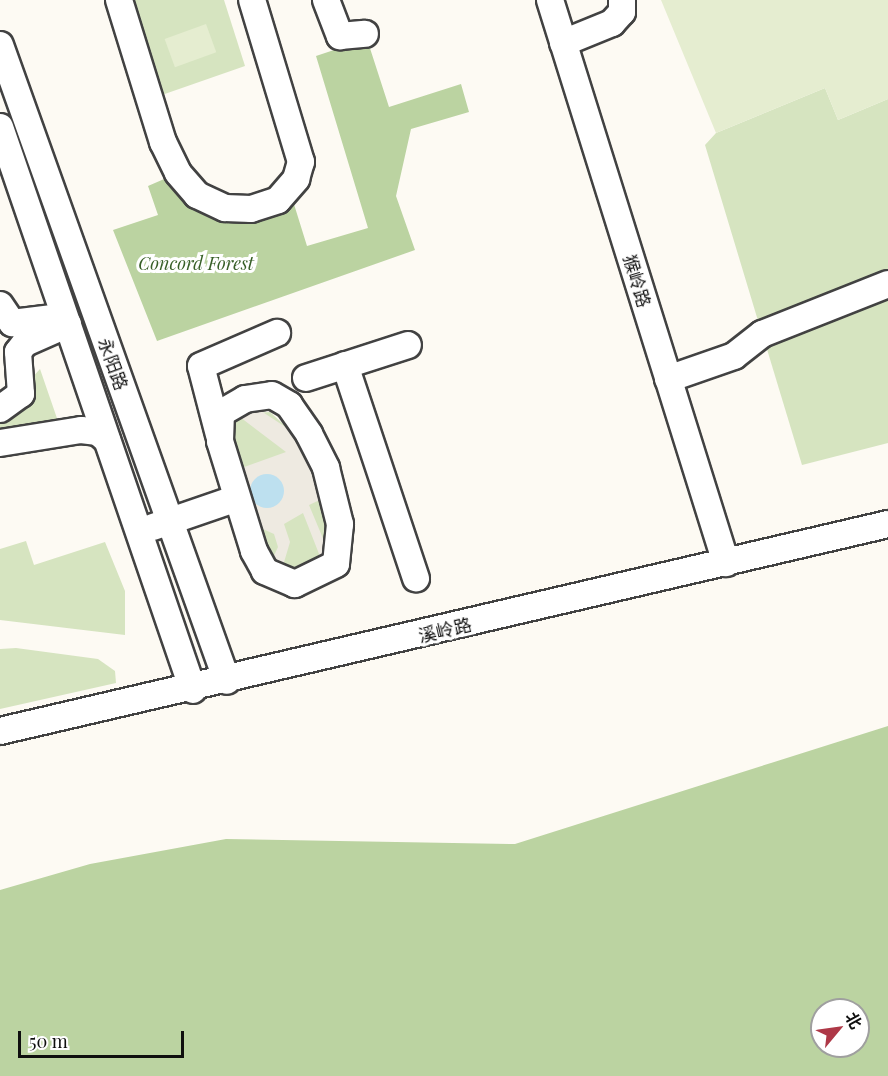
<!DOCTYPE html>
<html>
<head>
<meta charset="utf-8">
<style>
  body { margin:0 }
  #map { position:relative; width:888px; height:1076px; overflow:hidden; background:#fdfaf3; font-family:"Playfair Display","Noto Sans SC",serif }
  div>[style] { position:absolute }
  .green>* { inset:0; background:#d6e4c0 }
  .forest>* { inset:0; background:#bbd3a1 }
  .pitch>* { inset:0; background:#e5edd0; transform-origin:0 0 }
  .plaza>* { inset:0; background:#eeeae1 }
  .water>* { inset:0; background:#bde0ef }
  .round { border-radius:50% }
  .roads { filter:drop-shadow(2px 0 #424242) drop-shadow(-2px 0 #424242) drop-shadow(0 2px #424242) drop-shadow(0 -2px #424242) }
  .minor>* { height:26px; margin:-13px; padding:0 13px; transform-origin:13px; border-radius:13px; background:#fff }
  span { translate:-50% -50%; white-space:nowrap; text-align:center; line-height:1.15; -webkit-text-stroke:6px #fff; paint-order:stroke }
  .park-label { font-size:18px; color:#375f27; font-style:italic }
  .street-label { font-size:18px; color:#0f0f0f }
  .north { position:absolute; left:810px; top:998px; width:60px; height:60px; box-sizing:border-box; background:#fff; border:2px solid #9f9f9f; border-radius:50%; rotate:61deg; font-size:16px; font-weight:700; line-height:24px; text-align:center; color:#0f0f0f }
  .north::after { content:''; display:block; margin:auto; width:21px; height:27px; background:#ae3847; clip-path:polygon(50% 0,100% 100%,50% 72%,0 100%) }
  .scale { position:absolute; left:18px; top:1031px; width:166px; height:27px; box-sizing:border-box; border:3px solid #0f0f0f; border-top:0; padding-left:8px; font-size:18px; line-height:21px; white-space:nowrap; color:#0f0f0f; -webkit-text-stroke:4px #fff; paint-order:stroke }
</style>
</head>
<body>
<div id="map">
  <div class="green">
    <i style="clip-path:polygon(128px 0,224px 0,245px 66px,159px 96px)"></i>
    <i style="clip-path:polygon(825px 88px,838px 120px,888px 99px,888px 272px,759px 324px,705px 145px,716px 133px)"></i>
    <i style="clip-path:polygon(888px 297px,888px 443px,802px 465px,766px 346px)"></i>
    <i style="clip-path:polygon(40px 369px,60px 427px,0 436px,0 413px)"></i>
    <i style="clip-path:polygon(270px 412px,290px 430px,313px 467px,330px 523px,325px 554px,295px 573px,269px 557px,226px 441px,236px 414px)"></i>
    <i style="clip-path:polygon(26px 541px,34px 565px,105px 542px,125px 591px,125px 635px,0 620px,0 549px)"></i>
    <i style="clip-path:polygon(16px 648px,98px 659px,115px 671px,116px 683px,0 709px,0 649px)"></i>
  </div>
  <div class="forest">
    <i style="clip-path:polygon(367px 39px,389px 107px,461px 84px,469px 112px,411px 129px,396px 196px,415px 250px,157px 341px,113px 230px,158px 215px,148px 186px,178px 173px,197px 195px,293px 201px,307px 246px,368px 228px,316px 56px)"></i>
    <i style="clip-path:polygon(evenodd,888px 726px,888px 1076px,0 1076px,0 890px,90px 864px,226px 839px,515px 844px,888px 726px,822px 1010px,858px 1010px,858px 1046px,822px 1046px,822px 1010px)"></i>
  </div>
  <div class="pitch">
    <i style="clip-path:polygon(661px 0,888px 0,888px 99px,838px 120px,825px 88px,716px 133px)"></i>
    <i style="left:206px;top:24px;width:30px;height:44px;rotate:70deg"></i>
  </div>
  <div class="plaza">
    <i style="clip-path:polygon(255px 407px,290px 430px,313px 467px,324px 498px,309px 505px,327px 548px,321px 559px,303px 513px,284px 524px,290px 542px,282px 569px,272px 560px,278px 547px,274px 534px,256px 526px,236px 470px,286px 452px,236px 414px)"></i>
  </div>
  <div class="water">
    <i class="round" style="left:250px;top:474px;width:34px;height:34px"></i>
  </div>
  <div class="roads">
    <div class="minor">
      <i style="left:119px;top:0;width:149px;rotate:72.8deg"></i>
      <i style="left:163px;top:142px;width:34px;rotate:64deg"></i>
      <i style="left:178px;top:173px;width:29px;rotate:49deg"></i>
      <i style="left:197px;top:195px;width:31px;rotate:25deg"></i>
      <i style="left:225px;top:208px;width:26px;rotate:2deg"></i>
      <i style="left:251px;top:209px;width:28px;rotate:-18deg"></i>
      <i style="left:278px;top:200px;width:28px;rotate:-49deg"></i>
      <i style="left:296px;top:179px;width:18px;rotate:-74deg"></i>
      <i style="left:301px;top:162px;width:169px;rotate:-106.8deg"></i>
      <i style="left:326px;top:0;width:39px;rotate:69deg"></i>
      <i style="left:340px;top:36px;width:25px;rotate:-5deg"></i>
      <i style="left:550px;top:0;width:590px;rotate:72.64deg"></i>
      <i style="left:563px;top:43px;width:53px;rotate:-22.2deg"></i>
      <i style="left:612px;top:23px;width:15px;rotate:-48deg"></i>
      <i style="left:622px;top:12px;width:12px;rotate:-90deg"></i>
      <i style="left:0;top:45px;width:675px;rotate:70.36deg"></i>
      <i style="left:0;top:127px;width:595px;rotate:71.08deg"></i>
      <i style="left:0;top:305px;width:22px;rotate:56deg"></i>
      <i style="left:12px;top:323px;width:41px;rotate:-7deg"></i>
      <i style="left:345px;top:365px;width:225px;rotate:71.6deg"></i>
      <i style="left:306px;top:378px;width:107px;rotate:-17.9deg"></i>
      <i style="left:668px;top:379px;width:70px;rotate:-19.2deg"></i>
      <i style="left:734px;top:356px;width:36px;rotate:-38deg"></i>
      <i style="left:762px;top:334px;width:136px;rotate:-21.6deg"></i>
      <i style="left:272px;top:395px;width:20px;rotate:30deg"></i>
      <i style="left:289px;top:405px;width:35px;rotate:55deg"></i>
      <i style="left:309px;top:434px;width:38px;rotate:63deg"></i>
      <i style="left:326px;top:468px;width:58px;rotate:76deg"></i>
      <i style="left:340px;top:524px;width:40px;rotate:95.7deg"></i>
      <i style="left:336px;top:564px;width:46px;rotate:154deg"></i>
      <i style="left:295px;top:584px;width:33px;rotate:-157deg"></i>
      <i style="left:265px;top:571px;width:23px;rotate:-119deg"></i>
      <i style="left:254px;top:551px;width:115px;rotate:-107.2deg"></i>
      <i style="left:220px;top:441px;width:28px;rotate:-88deg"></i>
      <i style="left:221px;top:413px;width:28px;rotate:-30deg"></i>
      <i style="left:245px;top:399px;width:27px;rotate:-8deg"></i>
      <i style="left:0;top:409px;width:26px;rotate:-36deg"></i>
      <i style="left:21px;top:394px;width:42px;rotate:-94.1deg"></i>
      <i style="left:18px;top:352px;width:11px;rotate:-52deg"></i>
      <i style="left:25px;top:343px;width:47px;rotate:-23.8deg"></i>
      <i style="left:219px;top:435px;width:71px;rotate:-104.6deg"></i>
      <i style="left:201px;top:366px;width:83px;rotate:-23.5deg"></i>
      <i style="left:0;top:443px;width:82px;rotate:-9.1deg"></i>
      <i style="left:81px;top:430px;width:17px;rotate:7deg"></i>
      <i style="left:98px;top:432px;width:12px;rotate:42deg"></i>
      <i style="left:153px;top:527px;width:87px;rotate:-18.9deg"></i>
      <i style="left:0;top:731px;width:912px;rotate:-13.12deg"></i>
    </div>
  </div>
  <div class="park-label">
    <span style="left:196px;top:263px">Concord Forest</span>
  </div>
  <div class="street-label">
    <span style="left:637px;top:281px;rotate:73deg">猴岭路</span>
    <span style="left:113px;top:364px;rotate:70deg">永阳路</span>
    <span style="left:445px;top:630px;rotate:-13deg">溪岭路</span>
  </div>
  <div class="north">北</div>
  <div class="scale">50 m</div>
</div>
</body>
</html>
